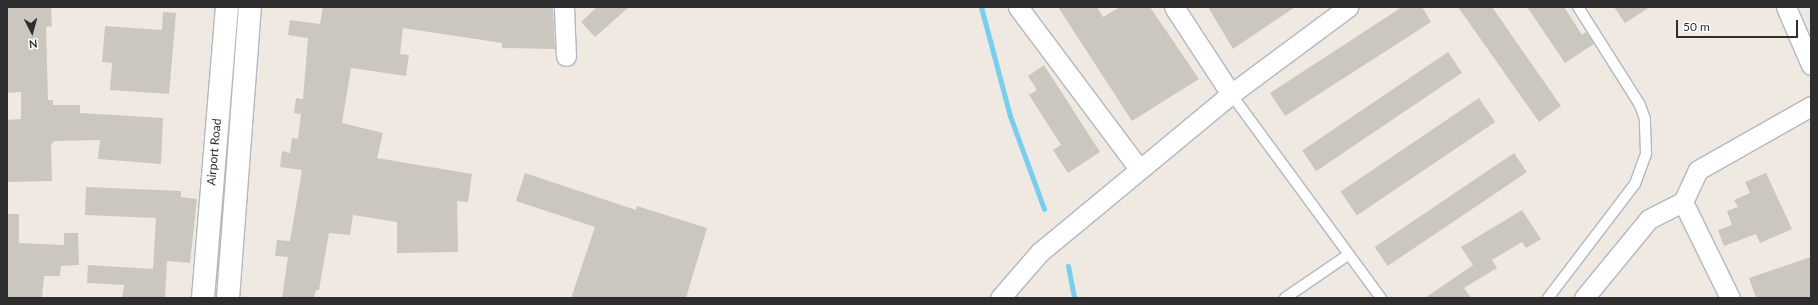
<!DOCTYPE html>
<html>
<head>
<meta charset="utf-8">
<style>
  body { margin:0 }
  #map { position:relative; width:1818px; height:305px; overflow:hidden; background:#efe9e1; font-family:Lato,sans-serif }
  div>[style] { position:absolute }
  .stream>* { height:5px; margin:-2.5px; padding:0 2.5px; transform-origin:2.5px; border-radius:2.5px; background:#75cff0 }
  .building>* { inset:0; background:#cbc7bf; transform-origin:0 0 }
  .roads { filter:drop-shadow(1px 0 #b4b7c1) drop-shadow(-1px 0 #b4b7c1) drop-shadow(0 1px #b4b7c1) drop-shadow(0 -1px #b4b7c1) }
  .service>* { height:10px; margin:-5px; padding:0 5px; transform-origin:5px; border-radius:5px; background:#fff }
  .minor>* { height:19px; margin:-9.5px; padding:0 9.5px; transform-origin:9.5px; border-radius:9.5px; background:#fff }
  .secondary>* { height:22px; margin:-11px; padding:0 11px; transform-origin:11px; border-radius:11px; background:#fff }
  span { translate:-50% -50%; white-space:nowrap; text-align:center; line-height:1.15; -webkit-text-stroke:3px #fff; paint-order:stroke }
  .street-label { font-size:12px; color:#2e2e2e }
  .frame { position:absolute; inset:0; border:8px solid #2e2e2e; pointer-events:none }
  .north { position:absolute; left:12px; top:12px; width:40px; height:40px; -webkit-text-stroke:3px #fff; paint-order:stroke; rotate:174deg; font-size:11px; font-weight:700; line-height:16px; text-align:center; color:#2e2e2e }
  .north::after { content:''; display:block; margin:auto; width:14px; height:18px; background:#2e2e2e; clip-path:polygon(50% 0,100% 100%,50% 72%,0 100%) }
  .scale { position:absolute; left:1676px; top:20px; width:122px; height:18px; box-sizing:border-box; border:2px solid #2e2e2e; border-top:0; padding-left:5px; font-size:12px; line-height:14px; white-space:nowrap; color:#2e2e2e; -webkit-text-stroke:3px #fff; paint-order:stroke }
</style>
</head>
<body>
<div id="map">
  <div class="stream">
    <i style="left:981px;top:7px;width:113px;rotate:75.1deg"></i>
    <i style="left:1010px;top:116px;width:99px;rotate:69.9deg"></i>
    <i style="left:1068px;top:266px;width:33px;rotate:79deg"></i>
  </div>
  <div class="building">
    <i style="clip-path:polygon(7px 7px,51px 7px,52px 26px,46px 27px,48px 100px,53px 100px,53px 105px,80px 105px,80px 113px,163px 118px,161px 164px,98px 159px,100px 140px,54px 141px,51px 145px,52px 181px,7px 182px,7px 120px,21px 119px,21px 92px,7px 93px)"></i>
    <i style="clip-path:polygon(323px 7px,553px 7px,555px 49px,502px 48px,502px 43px,403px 28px,400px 54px,409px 55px,406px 76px,351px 68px,342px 123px,383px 133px,377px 158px,472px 174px,468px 202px,457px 201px,458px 252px,397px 253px,397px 222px,353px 215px,350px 235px,329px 233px,319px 290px,316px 290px,314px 298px,282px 298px,288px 257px,275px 256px,277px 240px,290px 241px,302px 170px,280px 167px,282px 151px,290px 153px,292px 138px,298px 139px,301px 114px,294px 113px,296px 98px,303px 99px,308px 38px,288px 35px,290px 20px,320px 24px)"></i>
    <i style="clip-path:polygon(597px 7px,629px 7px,595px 37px,581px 22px)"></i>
    <i style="clip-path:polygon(1058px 7px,1097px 7px,1103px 17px,1120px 7px,1150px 7px,1199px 79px,1132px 121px)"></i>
    <i style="clip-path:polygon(1208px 7px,1295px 7px,1233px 49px)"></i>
    <i style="clip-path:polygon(1402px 7px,1422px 7px,1431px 22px,1285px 116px,1270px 93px)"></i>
    <i style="clip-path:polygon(1458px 7px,1492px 7px,1561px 106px,1539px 122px)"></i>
    <i style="clip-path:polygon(1527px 7px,1564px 7px,1582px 35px,1586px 32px,1594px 44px,1565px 63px)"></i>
    <i style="clip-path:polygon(1614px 7px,1650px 7px,1625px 23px)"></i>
    <i style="clip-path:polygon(163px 12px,176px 13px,169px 94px,110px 90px,112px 63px,102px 62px,105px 26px,162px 30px)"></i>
    <i style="left:1448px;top:52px;width:25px;height:176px;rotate:56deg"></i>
    <i style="clip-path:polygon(1044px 65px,1100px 152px,1068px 173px,1053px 150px,1061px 145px,1029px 95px,1037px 90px,1028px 76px)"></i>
    <i style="left:1479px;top:98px;width:29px;height:167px;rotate:56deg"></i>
    <i style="left:1514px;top:153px;width:23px;height:168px;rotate:56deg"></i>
    <i style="clip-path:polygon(525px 173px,636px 210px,637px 206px,707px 228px,686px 298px,571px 298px,595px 227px,516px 201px)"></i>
    <i style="clip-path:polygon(1766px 173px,1792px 229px,1760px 243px,1756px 234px,1724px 246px,1718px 230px,1732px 225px,1727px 211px,1738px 207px,1734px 200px,1750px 193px,1745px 182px)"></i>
    <i style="clip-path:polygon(86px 187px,181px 191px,181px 197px,197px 199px,190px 263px,167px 261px,165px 298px,122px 298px,124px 285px,87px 283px,88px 265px,153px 269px,156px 218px,85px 215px)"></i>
    <i style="clip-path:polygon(1522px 210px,1541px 239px,1526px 248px,1522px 242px,1492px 260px,1497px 268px,1464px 288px,1471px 298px,1425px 298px,1473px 265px,1461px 247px)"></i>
    <i style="clip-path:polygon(7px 214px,19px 214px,19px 243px,64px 245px,64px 233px,78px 233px,79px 265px,61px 266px,60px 276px,44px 276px,42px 298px,7px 298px)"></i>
    <i style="clip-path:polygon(1811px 257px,1811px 298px,1756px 298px,1749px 278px)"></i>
  </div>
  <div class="roads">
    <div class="service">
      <i style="left:1231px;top:94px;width:253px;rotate:53.7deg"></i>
      <i style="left:1285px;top:298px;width:76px;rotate:-34.3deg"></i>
      <i style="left:1548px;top:298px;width:143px;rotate:-52.7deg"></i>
      <i style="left:1635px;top:184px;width:33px;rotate:-70deg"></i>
      <i style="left:1646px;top:153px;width:34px;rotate:-92deg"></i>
      <i style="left:1645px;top:119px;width:15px;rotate:-110deg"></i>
      <i style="left:1640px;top:105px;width:116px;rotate:-122.3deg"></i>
    </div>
    <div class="minor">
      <i style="left:564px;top:7px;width:49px;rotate:87.7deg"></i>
      <i style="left:1018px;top:7px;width:202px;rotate:53.2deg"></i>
      <i style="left:1174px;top:7px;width:104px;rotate:56.8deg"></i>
      <i style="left:1786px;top:7px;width:63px;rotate:66.7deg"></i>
      <i style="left:1683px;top:202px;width:107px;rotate:63.9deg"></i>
      <i style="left:1000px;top:298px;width:61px;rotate:-49deg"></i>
      <i style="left:1040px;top:252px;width:248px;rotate:-39.6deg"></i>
      <i style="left:1231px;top:94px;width:146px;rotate:-36.6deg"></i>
      <i style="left:1584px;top:298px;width:102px;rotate:-50.6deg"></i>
      <i style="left:1649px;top:219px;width:38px;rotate:-27deg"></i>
      <i style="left:1683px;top:202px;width:35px;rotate:-65deg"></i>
      <i style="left:1698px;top:170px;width:130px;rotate:-29.5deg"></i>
    </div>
    <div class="secondary">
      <i style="left:203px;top:298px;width:292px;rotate:-85.3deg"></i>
      <i style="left:228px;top:298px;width:292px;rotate:-85.7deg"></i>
    </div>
  </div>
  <div class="street-label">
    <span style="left:214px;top:152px;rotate:-85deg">Airport Road</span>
  </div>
  <div class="frame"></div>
  <div class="north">N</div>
  <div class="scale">50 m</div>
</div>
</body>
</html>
